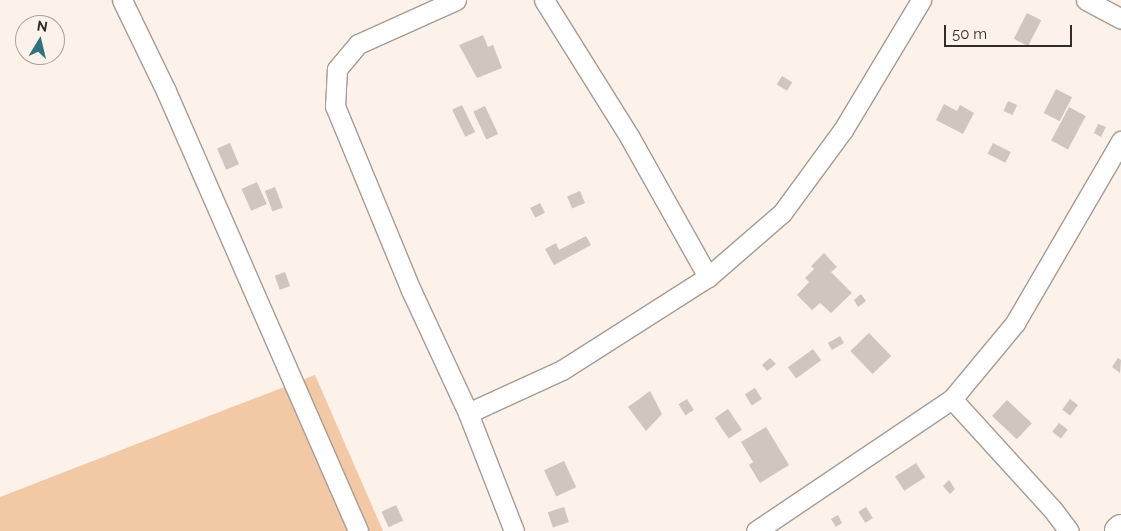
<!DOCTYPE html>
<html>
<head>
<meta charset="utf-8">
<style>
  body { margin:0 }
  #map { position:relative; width:1121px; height:531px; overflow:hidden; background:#fcf2ea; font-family:Raleway,sans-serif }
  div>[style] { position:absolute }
  .green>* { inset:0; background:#f3c8a5 }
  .building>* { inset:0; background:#d0c6be; transform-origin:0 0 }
  .roads { filter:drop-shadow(1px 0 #a59c94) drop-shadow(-1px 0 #a59c94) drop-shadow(0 1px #a59c94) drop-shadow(0 -1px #a59c94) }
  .street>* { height:19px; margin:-9.5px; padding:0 9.5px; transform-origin:9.5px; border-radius:9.5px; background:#fff }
  .secondary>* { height:28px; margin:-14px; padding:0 14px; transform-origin:14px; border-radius:14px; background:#fff }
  span { translate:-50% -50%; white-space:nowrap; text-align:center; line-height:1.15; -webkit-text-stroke:4px #fcf2ea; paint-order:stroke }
  .north { position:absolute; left:15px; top:15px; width:50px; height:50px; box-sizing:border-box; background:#fcf2ea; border:1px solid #aaa39d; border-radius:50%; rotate:9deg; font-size:14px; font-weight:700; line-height:20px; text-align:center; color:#302d2a }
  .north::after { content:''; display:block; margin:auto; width:18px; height:22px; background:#2d747f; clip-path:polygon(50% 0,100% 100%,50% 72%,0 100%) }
  .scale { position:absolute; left:944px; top:25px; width:128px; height:22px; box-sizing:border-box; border:2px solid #302d2a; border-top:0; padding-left:6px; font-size:15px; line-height:18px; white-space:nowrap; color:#302d2a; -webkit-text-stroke:4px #fcf2ea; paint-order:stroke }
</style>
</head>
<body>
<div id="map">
  <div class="green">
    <i style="clip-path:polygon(315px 375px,383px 531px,0 531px,0 497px)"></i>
  </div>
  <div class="building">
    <i style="left:1027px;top:13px;width:16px;height:29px;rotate:27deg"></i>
    <i style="clip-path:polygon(483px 35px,488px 47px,493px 45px,502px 68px,477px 78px,459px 45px)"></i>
    <i style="left:782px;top:76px;width:12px;height:10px;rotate:31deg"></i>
    <i style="left:1056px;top:89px;width:18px;height:27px;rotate:27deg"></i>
    <i style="left:1008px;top:101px;width:10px;height:11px;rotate:24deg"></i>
    <i style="clip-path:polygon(944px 104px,957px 111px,960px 105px,974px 113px,963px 134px,936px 120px)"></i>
    <i style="left:462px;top:105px;width:30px;height:11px;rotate:64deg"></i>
    <i style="left:485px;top:106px;width:31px;height:13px;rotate:65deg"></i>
    <i style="left:1069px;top:107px;width:19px;height:38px;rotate:28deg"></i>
    <i style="clip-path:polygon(1098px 124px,1106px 127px,1101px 137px,1094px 133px)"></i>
    <i style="left:230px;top:143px;width:23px;height:14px;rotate:67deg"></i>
    <i style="left:993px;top:143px;width:20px;height:12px;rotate:27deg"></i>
    <i style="left:257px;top:182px;width:24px;height:17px;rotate:66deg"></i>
    <i style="left:275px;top:187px;width:22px;height:11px;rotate:69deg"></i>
    <i style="left:580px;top:191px;width:13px;height:14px;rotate:67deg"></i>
    <i style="left:540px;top:203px;width:11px;height:11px;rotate:63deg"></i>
    <i style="clip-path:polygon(586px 236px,591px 245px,554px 265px,545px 249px,556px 243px,559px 250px)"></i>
    <i style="clip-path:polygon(824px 253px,837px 267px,831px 272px,852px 293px,831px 313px,820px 303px,812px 310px,797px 295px,809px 282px,805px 278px,814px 269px,811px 266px)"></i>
    <i style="left:285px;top:272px;width:15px;height:11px;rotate:70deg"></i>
    <i style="clip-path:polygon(861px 294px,866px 301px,858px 307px,854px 300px)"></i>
    <i style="left:869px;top:333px;width:32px;height:26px;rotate:46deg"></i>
    <i style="left:840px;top:336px;width:8px;height:14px;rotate:60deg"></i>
    <i style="left:813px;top:349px;width:14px;height:31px;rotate:54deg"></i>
    <i style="clip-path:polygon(770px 358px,776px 364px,767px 371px,762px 365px)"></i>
    <i style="clip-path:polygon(1118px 358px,1121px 360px,1120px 373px,1112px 367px)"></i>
    <i style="left:755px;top:388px;width:13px;height:12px;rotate:58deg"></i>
    <i style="clip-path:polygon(650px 391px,662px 414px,646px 431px,628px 407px)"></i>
    <i style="left:687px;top:399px;width:13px;height:10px;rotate:58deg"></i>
    <i style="left:1070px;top:399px;width:10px;height:13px;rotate:37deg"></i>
    <i style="left:1007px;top:400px;width:34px;height:22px;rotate:43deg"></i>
    <i style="left:728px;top:409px;width:25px;height:16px;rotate:56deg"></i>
    <i style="left:1059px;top:423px;width:11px;height:11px;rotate:38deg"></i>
    <i style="clip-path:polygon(766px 427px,789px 465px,760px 483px,749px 465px,753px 462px,741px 442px)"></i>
    <i style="left:564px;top:461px;width:29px;height:22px;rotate:65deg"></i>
    <i style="left:916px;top:463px;width:17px;height:25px;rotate:57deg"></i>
    <i style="clip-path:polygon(949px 480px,955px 489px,950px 494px,943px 486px)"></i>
    <i style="left:396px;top:505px;width:17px;height:16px;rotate:65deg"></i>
    <i style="left:564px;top:507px;width:16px;height:17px;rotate:72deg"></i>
    <i style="left:866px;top:507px;width:13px;height:9px;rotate:58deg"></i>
    <i style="clip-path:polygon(838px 515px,842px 523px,836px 527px,831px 519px)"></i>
  </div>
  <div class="roads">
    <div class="street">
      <i style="left:122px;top:0;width:101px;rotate:64.2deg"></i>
      <i style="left:166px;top:91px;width:480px;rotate:66.4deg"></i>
      <i style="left:456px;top:0;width:107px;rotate:155.8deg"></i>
      <i style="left:358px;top:44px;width:33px;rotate:130deg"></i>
      <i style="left:337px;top:69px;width:37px;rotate:93deg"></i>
      <i style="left:335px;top:106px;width:199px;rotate:67.6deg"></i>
      <i style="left:411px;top:290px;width:136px;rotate:65.1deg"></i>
      <i style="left:468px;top:413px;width:127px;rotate:68.7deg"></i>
      <i style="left:544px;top:0;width:160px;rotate:58deg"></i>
      <i style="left:629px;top:136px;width:162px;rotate:60.7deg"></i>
      <i style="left:1086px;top:0;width:40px;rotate:28deg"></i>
      <i style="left:952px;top:399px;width:150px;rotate:47.7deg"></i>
      <i style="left:1053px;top:510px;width:26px;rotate:53deg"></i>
      <i style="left:468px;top:413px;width:103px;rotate:-24.6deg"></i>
      <i style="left:562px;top:370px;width:173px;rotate:-32.5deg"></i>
      <i style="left:708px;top:277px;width:98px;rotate:-40.9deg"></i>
      <i style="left:782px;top:213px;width:103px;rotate:-53.7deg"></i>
      <i style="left:843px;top:130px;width:152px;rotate:-59deg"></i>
      <i style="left:756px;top:531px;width:236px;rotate:-34deg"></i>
      <i style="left:952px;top:399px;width:99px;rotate:-50.3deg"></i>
      <i style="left:1015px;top:323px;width:211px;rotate:-59.8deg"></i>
    </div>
    <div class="secondary">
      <i style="left:1119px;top:531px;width:3px;rotate:-45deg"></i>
    </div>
  </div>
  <div class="north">N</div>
  <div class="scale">50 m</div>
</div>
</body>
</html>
